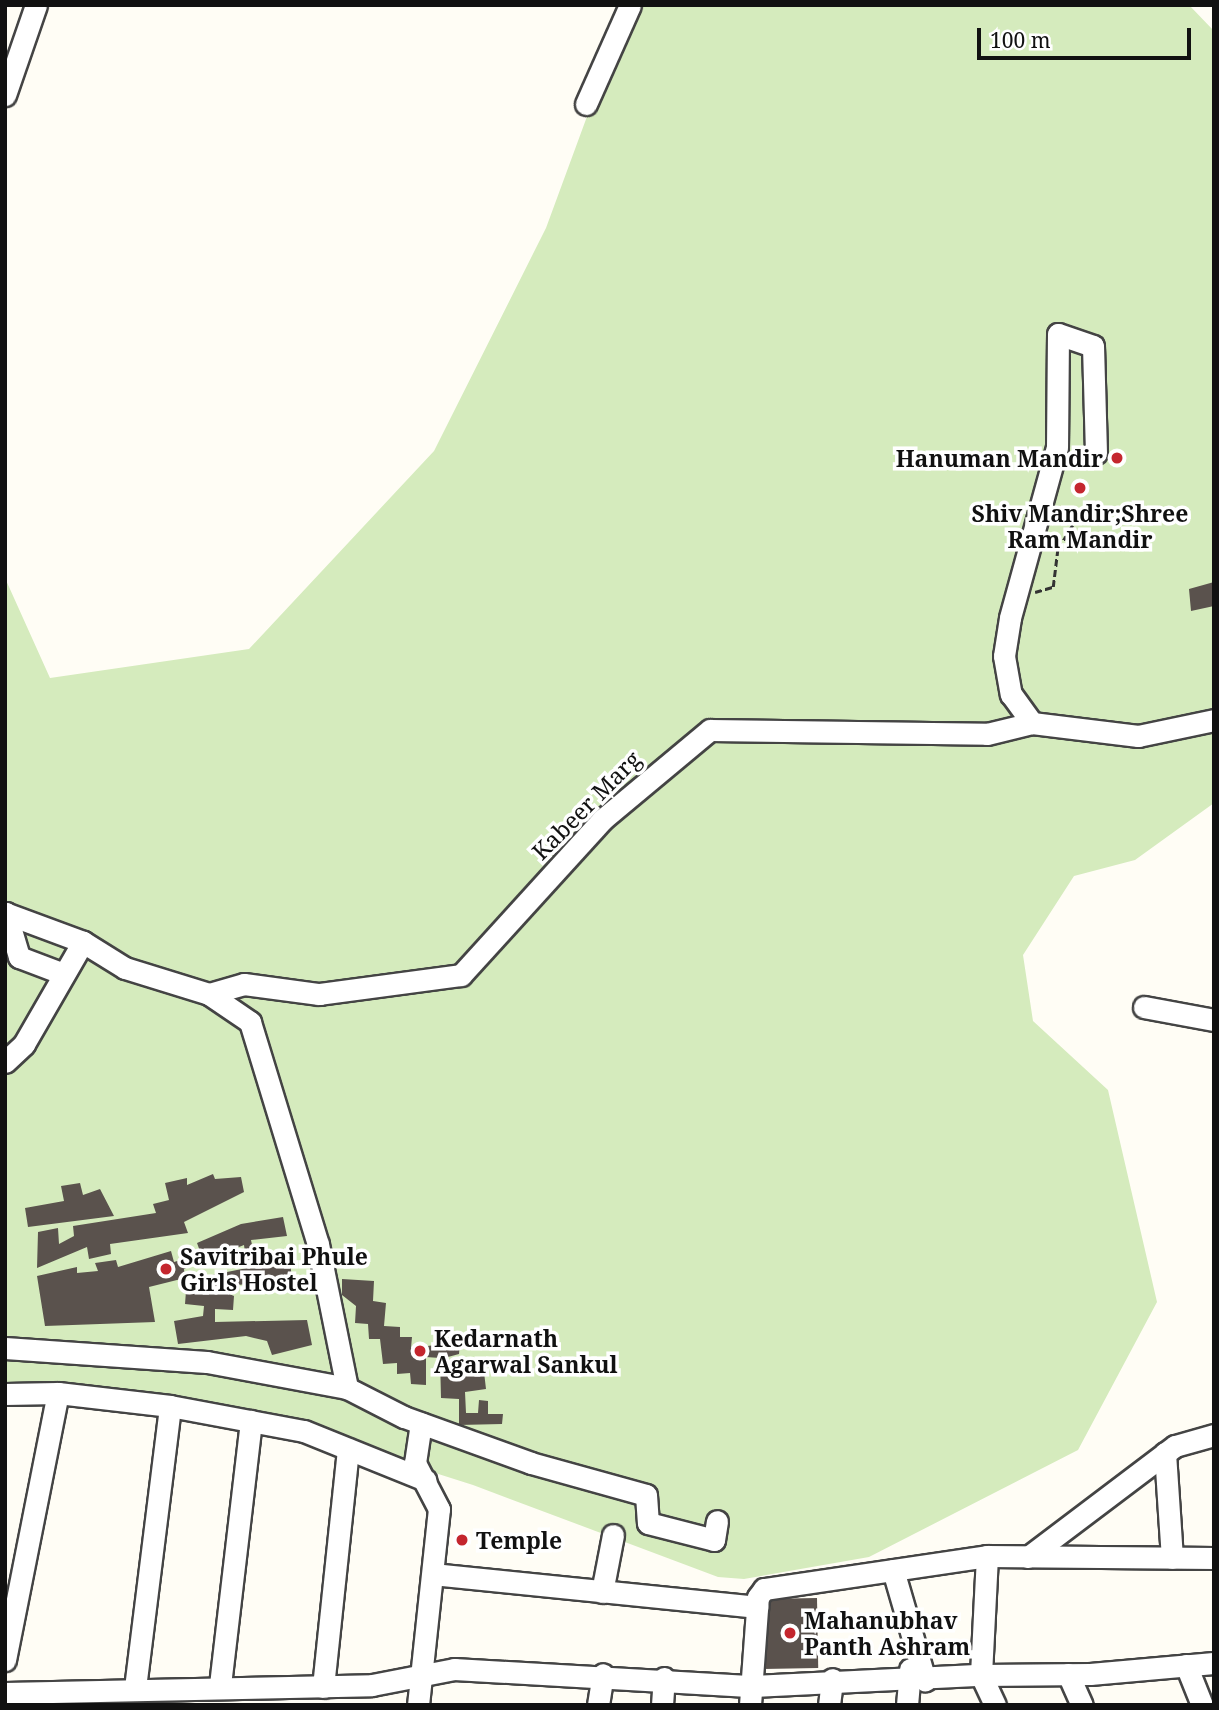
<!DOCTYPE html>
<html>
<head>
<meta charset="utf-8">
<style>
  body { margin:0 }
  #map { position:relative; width:1219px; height:1710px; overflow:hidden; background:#fffdf5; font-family:"Noto Serif",serif }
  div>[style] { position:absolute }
  .green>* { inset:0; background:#d5ebbd }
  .building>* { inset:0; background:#5a524d; transform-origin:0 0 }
  .path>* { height:2.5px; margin-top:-1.25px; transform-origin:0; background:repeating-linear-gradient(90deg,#333 0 7px,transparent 0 10.5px) }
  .roads { filter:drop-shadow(2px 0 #444) drop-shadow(-2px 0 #444) drop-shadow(0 2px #444) drop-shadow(0 -2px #444) }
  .minor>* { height:21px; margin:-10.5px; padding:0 10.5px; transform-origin:10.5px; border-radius:10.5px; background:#fff }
  .dots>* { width:19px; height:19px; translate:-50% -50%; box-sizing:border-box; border:4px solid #fff; border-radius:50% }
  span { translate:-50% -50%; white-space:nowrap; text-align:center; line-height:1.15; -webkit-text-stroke:7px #fff; paint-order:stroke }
  .poi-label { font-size:23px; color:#111; font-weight:700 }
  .right { translate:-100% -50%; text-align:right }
  .left { translate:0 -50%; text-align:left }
  .street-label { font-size:23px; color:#111 }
  .frame { position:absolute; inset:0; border:7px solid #111; pointer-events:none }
  .scale { position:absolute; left:977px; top:28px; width:214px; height:32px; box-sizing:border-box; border:4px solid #111; border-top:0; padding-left:9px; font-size:21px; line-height:24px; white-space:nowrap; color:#111; -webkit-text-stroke:5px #fff; paint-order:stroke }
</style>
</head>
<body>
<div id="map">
  <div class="green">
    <i style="clip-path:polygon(628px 5px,1189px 5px,1214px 31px,1214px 803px,1135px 860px,1074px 876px,1023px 955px,1033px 1021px,1108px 1090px,1157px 1302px,1078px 1450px,869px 1557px,744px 1579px,718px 1577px,473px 1485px,211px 1402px,5px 1389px,5px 578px,50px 678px,249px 649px,434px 451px,546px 228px)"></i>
  </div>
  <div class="building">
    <i style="clip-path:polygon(1214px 582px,1214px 606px,1191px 611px,1189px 589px)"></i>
    <i style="clip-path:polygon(213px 1174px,215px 1179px,241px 1177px,244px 1192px,184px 1222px,188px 1233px,110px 1244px,111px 1254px,89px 1259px,87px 1247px,37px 1268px,38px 1232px,58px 1228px,59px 1244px,74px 1236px,73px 1226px,156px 1213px,153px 1204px,169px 1200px,165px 1183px,187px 1178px,187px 1185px)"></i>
    <i style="clip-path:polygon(80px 1183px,83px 1195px,100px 1189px,114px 1216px,28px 1227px,25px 1208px,64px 1201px,61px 1186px)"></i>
    <i style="clip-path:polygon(283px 1217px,287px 1236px,251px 1240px,256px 1264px,289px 1255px,292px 1278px,215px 1288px,234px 1296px,233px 1310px,215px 1309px,215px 1322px,307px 1320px,312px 1345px,272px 1355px,267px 1341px,246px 1336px,178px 1344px,174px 1321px,203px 1316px,204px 1306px,185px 1304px,186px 1291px,207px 1292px,207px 1276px,247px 1268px,244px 1245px,184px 1269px,185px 1278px,149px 1287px,155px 1322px,45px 1326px,37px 1276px,77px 1267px,77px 1273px,98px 1271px,95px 1263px,116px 1260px,118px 1267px,171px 1251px,174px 1262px,201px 1254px,197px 1243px,241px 1224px)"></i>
    <i style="clip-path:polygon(342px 1279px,374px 1281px,373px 1301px,386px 1303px,384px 1326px,400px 1327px,400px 1337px,412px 1337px,411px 1348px,460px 1342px,459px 1354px,448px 1357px,449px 1371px,459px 1370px,460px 1359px,474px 1360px,473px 1372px,484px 1372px,486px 1389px,465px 1392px,466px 1413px,478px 1413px,479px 1400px,488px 1401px,488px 1414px,503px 1414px,502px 1424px,459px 1425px,459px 1399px,441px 1398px,440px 1358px,426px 1357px,426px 1385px,411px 1384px,410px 1373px,397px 1374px,397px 1363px,383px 1364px,380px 1339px,369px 1339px,368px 1324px,355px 1323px,356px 1306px,342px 1295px)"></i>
    <i style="left:817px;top:1598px;width:70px;height:55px;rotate:89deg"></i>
  </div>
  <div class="path">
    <i style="left:1035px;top:592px;width:19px;rotate:-16deg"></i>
    <i style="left:1053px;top:587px;width:38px;rotate:-83deg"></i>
    <i style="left:1058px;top:549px;width:56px;rotate:-58.9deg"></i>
  </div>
  <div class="roads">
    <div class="minor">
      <i style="left:5px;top:95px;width:95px;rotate:-71deg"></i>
      <i style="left:586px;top:104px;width:108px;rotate:-66deg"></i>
      <i style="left:1096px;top:453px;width:107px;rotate:-91.6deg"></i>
      <i style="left:1093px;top:346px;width:37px;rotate:-161deg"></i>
      <i style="left:1058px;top:334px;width:113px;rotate:90.5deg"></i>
      <i style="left:1057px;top:447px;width:177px;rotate:105.4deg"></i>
      <i style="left:1010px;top:618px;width:38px;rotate:99deg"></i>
      <i style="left:1004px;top:656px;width:39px;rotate:80deg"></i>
      <i style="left:1011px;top:694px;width:36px;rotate:54deg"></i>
      <i style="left:1032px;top:723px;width:107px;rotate:7deg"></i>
      <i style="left:1138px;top:736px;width:78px;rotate:-11.9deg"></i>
      <i style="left:5px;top:913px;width:83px;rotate:20.4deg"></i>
      <i style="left:83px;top:942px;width:49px;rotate:31.8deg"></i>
      <i style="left:125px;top:968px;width:88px;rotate:17.2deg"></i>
      <i style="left:209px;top:994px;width:50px;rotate:34.3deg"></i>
      <i style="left:250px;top:1022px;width:232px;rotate:73deg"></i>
      <i style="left:318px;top:1244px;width:147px;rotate:78.6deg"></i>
      <i style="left:6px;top:913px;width:46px;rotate:73.5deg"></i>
      <i style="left:19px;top:957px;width:48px;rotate:20.7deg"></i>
      <i style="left:209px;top:994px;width:36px;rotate:-16deg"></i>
      <i style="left:244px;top:984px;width:76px;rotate:7.6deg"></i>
      <i style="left:319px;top:994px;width:143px;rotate:-7.6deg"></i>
      <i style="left:461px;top:975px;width:211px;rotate:-47.7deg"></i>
      <i style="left:603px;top:819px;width:139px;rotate:-39.8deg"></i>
      <i style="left:710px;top:730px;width:277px;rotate:0.8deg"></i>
      <i style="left:987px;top:734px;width:46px;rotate:-13.7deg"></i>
      <i style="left:1144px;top:1007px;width:71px;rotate:10.5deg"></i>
      <i style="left:5px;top:1062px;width:26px;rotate:-43deg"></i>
      <i style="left:24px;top:1044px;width:118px;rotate:-60deg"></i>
      <i style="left:5px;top:1348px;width:202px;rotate:4deg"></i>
      <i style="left:207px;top:1362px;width:142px;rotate:10.5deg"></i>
      <i style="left:347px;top:1388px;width:64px;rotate:27deg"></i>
      <i style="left:404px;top:1417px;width:135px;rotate:19.9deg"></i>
      <i style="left:531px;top:1463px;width:119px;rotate:15.5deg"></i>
      <i style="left:646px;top:1495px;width:28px;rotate:86deg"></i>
      <i style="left:648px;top:1523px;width:68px;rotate:14.4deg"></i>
      <i style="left:714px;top:1540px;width:19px;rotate:-81deg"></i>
      <i style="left:5px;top:1394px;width:53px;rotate:-1.1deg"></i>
      <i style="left:58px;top:1393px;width:113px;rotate:6.6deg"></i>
      <i style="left:170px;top:1406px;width:136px;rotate:10.6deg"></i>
      <i style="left:304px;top:1431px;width:131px;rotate:22deg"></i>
      <i style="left:1165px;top:1453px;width:105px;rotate:86.2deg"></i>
      <i style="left:1028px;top:1557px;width:184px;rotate:-37.1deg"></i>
      <i style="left:1175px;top:1446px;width:41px;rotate:-15.8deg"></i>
      <i style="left:1214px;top:1558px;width:227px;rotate:-179.5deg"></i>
      <i style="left:987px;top:1556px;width:119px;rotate:92.9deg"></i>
      <i style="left:981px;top:1675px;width:109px;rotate:-0.5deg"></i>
      <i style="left:1090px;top:1674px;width:124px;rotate:-5.1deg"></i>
      <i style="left:893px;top:1570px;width:115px;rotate:73.8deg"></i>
      <i style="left:433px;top:1574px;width:326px;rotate:5.8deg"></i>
      <i style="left:602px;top:1592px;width:58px;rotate:-79.1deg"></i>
      <i style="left:5px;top:1660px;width:272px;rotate:-78.8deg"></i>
      <i style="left:1186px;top:1665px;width:43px;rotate:68.2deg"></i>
      <i style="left:1068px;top:1674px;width:34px;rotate:66deg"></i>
      <i style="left:220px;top:1685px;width:266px;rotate:-83.3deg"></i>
      <i style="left:323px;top:1687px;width:239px;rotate:-84deg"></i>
      <i style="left:135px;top:1688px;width:284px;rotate:-82.9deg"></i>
      <i style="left:5px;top:1693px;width:367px;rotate:-1.2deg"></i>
      <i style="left:372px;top:1685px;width:84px;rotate:-11deg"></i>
      <i style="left:454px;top:1669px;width:299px;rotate:3.3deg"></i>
      <i style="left:753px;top:1686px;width:228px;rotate:-2.8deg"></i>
      <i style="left:981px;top:1675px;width:33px;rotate:65deg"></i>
      <i style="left:418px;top:1705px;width:197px;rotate:-83.9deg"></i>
      <i style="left:439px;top:1509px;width:52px;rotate:-117.6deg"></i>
      <i style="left:415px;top:1463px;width:40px;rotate:-81.5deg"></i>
      <i style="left:598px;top:1705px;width:31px;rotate:-81deg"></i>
      <i style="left:662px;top:1705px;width:27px;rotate:-86deg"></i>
      <i style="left:750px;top:1705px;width:108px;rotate:-85.8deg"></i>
      <i style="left:758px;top:1597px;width:10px;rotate:-53deg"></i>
      <i style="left:764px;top:1589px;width:225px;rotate:-8.4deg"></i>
      <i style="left:829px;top:1705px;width:26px;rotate:-83deg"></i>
      <i style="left:907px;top:1705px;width:36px;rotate:-85deg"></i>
    </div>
  </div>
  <div class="dots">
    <i style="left:1117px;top:458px;background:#c4262e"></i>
    <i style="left:1080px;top:488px;background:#c4262e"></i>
    <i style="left:166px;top:1269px;background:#c4262e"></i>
    <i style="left:420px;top:1351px;background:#c4262e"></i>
    <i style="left:462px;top:1540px;background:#c4262e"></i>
    <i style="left:790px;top:1633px;background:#c4262e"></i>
  </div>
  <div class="poi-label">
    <span class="right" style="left:1103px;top:458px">Hanuman Mandir</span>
    <span style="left:1080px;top:526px">Shiv Mandir;Shree<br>Ram Mandir</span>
    <span class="left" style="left:180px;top:1269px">Savitribai Phule<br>Girls Hostel</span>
    <span class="left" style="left:434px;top:1351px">Kedarnath<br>Agarwal Sankul</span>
    <span class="left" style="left:476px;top:1540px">Temple</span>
    <span class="left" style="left:804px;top:1633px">Mahanubhav<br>Panth Ashram</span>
  </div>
  <div class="street-label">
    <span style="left:586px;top:805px;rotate:-45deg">Kabeer Marg</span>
  </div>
  <div class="frame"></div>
  <div class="scale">100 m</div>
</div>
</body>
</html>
